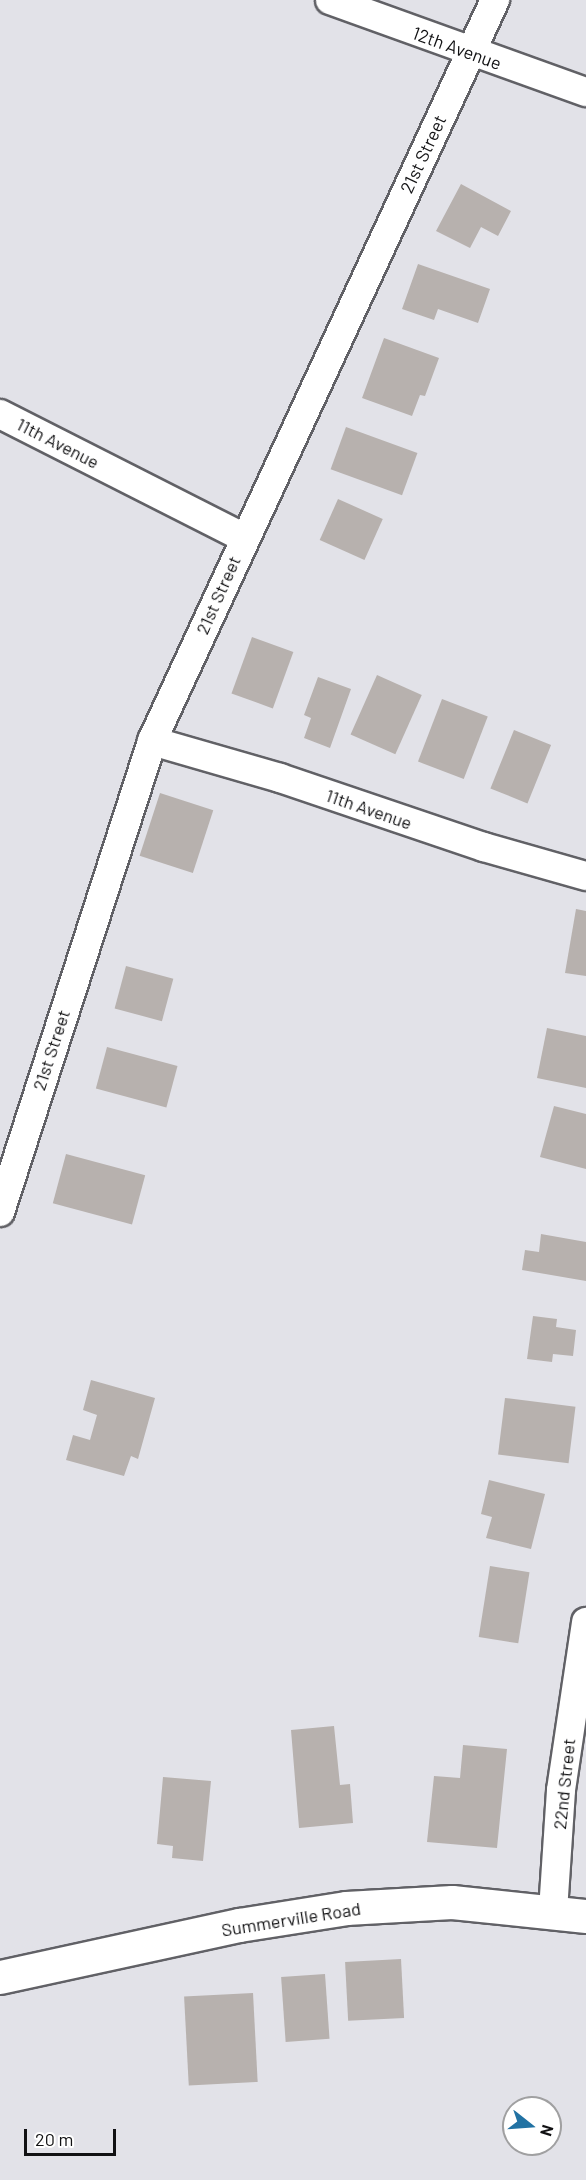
<!DOCTYPE html>
<html>
<head>
<meta charset="utf-8">
<style>
  body { margin:0 }
  #map { position:relative; width:586px; height:2180px; overflow:hidden; background:#e2e2e8; font-family:Barlow,sans-serif }
  div>[style] { position:absolute }
  .building>* { inset:0; background:#b7b1ae; transform-origin:0 0 }
  .roads { filter:drop-shadow(2px 0 #616166) drop-shadow(-2px 0 #616166) drop-shadow(0 2px #616166) drop-shadow(0 -2px #616166) }
  .street>* { height:28px; margin:-14px; padding:0 14px; transform-origin:14px; border-radius:14px; background:#fff }
  .secondary>* { height:33px; margin:-16.5px; padding:0 16.5px; transform-origin:16.5px; border-radius:16.5px; background:#fff }
  span { translate:-50% -50%; white-space:nowrap; text-align:center; line-height:1.15; -webkit-text-stroke:5px #fff; paint-order:stroke }
  .street-label { font-size:18px; color:#111113 }
  .north { position:absolute; left:502px; top:2096px; width:60px; height:60px; box-sizing:border-box; background:#fff; border:2px solid #a0a0a1; border-radius:50%; rotate:107deg; font-size:16px; font-weight:700; line-height:24px; text-align:center; color:#111113 }
  .north::after { content:''; display:block; margin:auto; width:21px; height:27px; background:#2172a3; clip-path:polygon(50% 0,100% 100%,50% 72%,0 100%) }
  .scale { position:absolute; left:24px; top:2129px; width:92px; height:27px; box-sizing:border-box; border:3px solid #111113; border-top:0; padding-left:8px; font-size:18px; line-height:21px; white-space:nowrap; color:#111113; -webkit-text-stroke:4px #fff; paint-order:stroke }
</style>
</head>
<body>
<div id="map">
  <div class="building">
    <i style="clip-path:polygon(461px 184px,511px 211px,498px 236px,481px 227px,470px 248px,436px 231px)"></i>
    <i style="clip-path:polygon(418px 264px,490px 289px,478px 323px,438px 309px,434px 320px,402px 309px)"></i>
    <i style="clip-path:polygon(384px 338px,439px 358px,425px 396px,420px 395px,412px 416px,362px 398px)"></i>
    <i style="left:346px;top:427px;width:76px;height:45px;rotate:20deg"></i>
    <i style="left:338px;top:499px;width:49px;height:45px;rotate:24deg"></i>
    <i style="left:252px;top:637px;width:44px;height:60px;rotate:20deg"></i>
    <i style="left:377px;top:675px;width:49px;height:65px;rotate:24deg"></i>
    <i style="clip-path:polygon(318px 677px,351px 689px,330px 748px,304px 738px,311px 718px,304px 715px)"></i>
    <i style="left:442px;top:699px;width:49px;height:67px;rotate:21deg"></i>
    <i style="left:514px;top:730px;width:40px;height:63px;rotate:22deg"></i>
    <i style="left:160px;top:793px;width:56px;height:66px;rotate:18deg"></i>
    <i style="clip-path:polygon(576px 909px,586px 911px,586px 976px,565px 973px)"></i>
    <i style="left:126px;top:966px;width:49px;height:44px;rotate:15deg"></i>
    <i style="clip-path:polygon(547px 1028px,586px 1036px,586px 1088px,537px 1078px)"></i>
    <i style="left:107px;top:1047px;width:73px;height:43px;rotate:15deg"></i>
    <i style="clip-path:polygon(554px 1106px,586px 1114px,586px 1169px,540px 1157px)"></i>
    <i style="left:66px;top:1154px;width:82px;height:51px;rotate:15deg"></i>
    <i style="clip-path:polygon(541px 1234px,586px 1242px,586px 1281px,522px 1270px,525px 1250px,539px 1252px)"></i>
    <i style="clip-path:polygon(533px 1316px,557px 1319px,556px 1327px,576px 1330px,573px 1356px,553px 1354px,552px 1362px,527px 1359px)"></i>
    <i style="clip-path:polygon(91px 1380px,155px 1398px,138px 1459px,131px 1456px,124px 1476px,66px 1460px,73px 1435px,90px 1440px,97px 1415px,83px 1410px)"></i>
    <i style="left:505px;top:1398px;width:71px;height:57px;rotate:7deg"></i>
    <i style="clip-path:polygon(489px 1480px,545px 1494px,531px 1549px,486px 1538px,492px 1517px,481px 1514px)"></i>
    <i style="left:490px;top:1566px;width:40px;height:72px;rotate:9deg"></i>
    <i style="clip-path:polygon(334px 1726px,340px 1785px,350px 1784px,353px 1823px,299px 1828px,291px 1730px)"></i>
    <i style="clip-path:polygon(463px 1745px,507px 1749px,497px 1848px,427px 1842px,434px 1776px,460px 1778px)"></i>
    <i style="clip-path:polygon(163px 1777px,211px 1781px,203px 1861px,172px 1858px,173px 1846px,157px 1844px)"></i>
    <i style="left:401px;top:1959px;width:59px;height:56px;rotate:87deg"></i>
    <i style="left:325px;top:1974px;width:65px;height:44px;rotate:86deg"></i>
    <i style="left:253px;top:1993px;width:89px;height:69px;rotate:87deg"></i>
  </div>
  <div class="roads">
    <div class="street">
      <i style="left:330px;top:0;width:272px;rotate:19.8deg"></i>
      <i style="left:0;top:414px;width:274px;rotate:26.9deg"></i>
      <i style="left:152px;top:741px;width:133px;rotate:16.1deg"></i>
      <i style="left:280px;top:778px;width:215px;rotate:18.7deg"></i>
      <i style="left:484px;top:847px;width:106px;rotate:15.9deg"></i>
      <i style="left:0;top:1212px;width:495px;rotate:-72.1deg"></i>
      <i style="left:152px;top:741px;width:817px;rotate:-65.16deg"></i>
      <i style="left:553px;top:1911px;width:121px;rotate:-86.2deg"></i>
      <i style="left:561px;top:1790px;width:170px;rotate:-81.5deg"></i>
    </div>
    <div class="secondary">
      <i style="left:0;top:1977px;width:245px;rotate:-12.3deg"></i>
      <i style="left:239px;top:1925px;width:108px;rotate:-9deg"></i>
      <i style="left:346px;top:1908px;width:106px;rotate:-3.2deg"></i>
      <i style="left:452px;top:1902px;width:135px;rotate:6deg"></i>
    </div>
  </div>
  <div class="street-label">
    <span style="left:457px;top:48px;rotate:20deg">12th Avenue</span>
    <span style="left:423px;top:154px;rotate:-65deg">21st Street</span>
    <span style="left:58px;top:443px;rotate:27deg">11th Avenue</span>
    <span style="left:218px;top:595px;rotate:-66deg">21st Street</span>
    <span style="left:369px;top:809px;rotate:19deg">11th Avenue</span>
    <span style="left:51px;top:1050px;rotate:-72deg">21st Street</span>
    <span style="left:564px;top:1784px;rotate:-84deg">22nd Street</span>
    <span style="left:291px;top:1919px;rotate:-9deg">Summerville Road</span>
  </div>
  <div class="north">N</div>
  <div class="scale">20 m</div>
</div>
</body>
</html>
